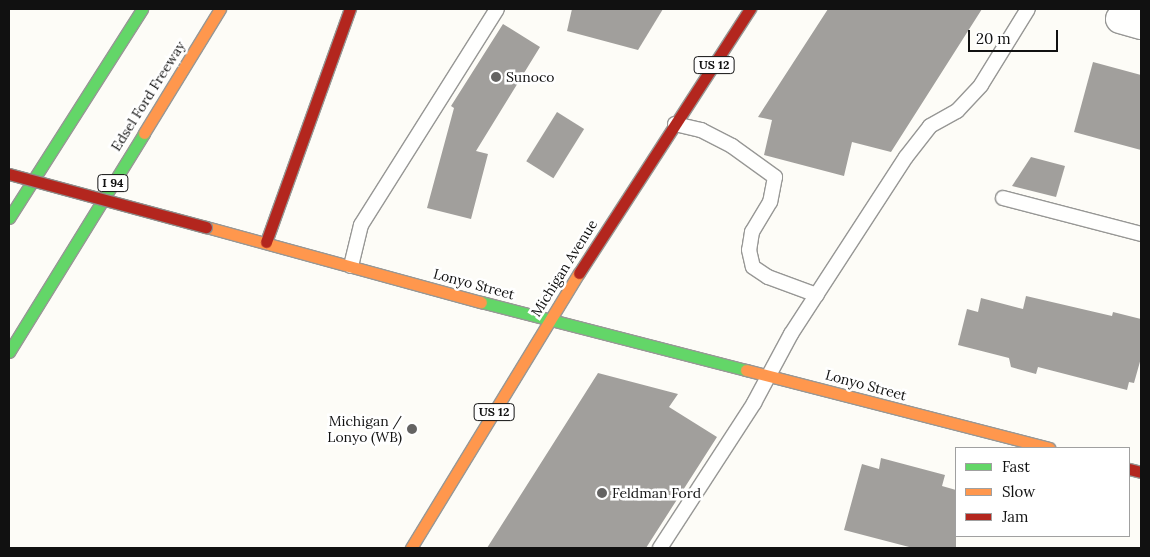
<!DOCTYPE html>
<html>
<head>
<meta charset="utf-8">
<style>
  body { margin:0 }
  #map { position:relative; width:1150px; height:557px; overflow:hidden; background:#fdfcf7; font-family:Lora,serif }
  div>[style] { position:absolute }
  .building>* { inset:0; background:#a19f9c; transform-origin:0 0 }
  .roads { filter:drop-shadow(1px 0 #979795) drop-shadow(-1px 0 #979795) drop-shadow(0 1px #979795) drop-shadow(0 -1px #979795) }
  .lane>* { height:14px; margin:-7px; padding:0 7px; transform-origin:7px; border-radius:7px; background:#fffffe }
  .street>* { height:28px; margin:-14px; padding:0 14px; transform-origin:14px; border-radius:14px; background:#fffffe }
  .fast>* { height:11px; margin:-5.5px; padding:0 5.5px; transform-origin:5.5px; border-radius:5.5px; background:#63d668 }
  .slow>* { height:11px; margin:-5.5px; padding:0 5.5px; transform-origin:5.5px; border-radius:5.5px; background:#ff974d }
  .jam>* { height:11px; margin:-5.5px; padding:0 5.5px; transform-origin:5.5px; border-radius:5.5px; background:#b3261e }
  .bridges { filter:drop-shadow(1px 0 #8e8d8b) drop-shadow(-1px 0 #8e8d8b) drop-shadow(0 1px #8e8d8b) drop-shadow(0 -1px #8e8d8b) }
  .jam-bridge>* { height:11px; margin:-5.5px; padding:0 5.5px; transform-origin:5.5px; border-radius:5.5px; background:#b3261e }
  .dots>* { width:14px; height:14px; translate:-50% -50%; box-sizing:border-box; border:2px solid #fff; border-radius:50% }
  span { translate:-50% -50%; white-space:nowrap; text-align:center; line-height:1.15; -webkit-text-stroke:5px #fff; paint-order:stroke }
  .shield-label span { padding:1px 4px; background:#fff; border:1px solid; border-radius:4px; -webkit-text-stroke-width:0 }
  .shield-label { font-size:12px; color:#111; font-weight:700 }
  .poi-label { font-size:14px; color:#111 }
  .left { translate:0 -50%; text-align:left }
  .right { translate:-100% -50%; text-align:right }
  .street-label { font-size:14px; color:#111 }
  .frame { position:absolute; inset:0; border:10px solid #111; pointer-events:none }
  .legend { position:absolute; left:955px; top:447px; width:175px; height:90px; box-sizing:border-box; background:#fff; border:1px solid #a0a0a0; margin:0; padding:6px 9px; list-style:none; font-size:15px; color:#111 }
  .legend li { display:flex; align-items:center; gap:10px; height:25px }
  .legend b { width:25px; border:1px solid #a0a0a0 }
  .scale { position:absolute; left:968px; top:30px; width:90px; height:22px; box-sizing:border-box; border:2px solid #111; border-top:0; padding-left:6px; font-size:15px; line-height:18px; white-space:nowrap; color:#111; -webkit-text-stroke:4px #fff; paint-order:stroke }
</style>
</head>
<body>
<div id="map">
  <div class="building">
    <i style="clip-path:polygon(572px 9px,663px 9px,638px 50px,567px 31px)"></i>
    <i style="clip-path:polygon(828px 9px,982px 9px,891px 152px,852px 142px,844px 176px,764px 155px,772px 120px,758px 117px)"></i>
    <i style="clip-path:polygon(503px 24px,540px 47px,476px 151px,488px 154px,471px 219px,427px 208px,454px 108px,451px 106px)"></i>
    <i style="clip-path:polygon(1093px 62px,1141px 75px,1141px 150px,1074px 132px)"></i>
    <i style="left:557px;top:112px;width:32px;height:58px;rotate:32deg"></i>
    <i style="clip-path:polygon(1031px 157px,1065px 166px,1056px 197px,1012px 186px)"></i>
    <i style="clip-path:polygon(1026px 296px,1112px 316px,1113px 312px,1141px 319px,1141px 358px,1134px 383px,1129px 382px,1127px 390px,1038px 367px,1036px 374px,1011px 367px,1009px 358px,958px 345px,967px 309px,978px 312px,981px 298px,1023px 309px)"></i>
    <i style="clip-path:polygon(598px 373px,678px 394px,669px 407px,717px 437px,646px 548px,487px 548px)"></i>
    <i style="clip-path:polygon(881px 458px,945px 475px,942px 486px,956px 490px,956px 548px,913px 548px,844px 530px,862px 464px,879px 469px)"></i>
  </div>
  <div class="roads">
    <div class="lane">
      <i style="left:675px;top:124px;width:27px;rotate:13deg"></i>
      <i style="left:701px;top:130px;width:35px;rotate:27deg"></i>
      <i style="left:732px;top:146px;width:53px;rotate:35.8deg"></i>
      <i style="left:775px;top:177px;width:25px;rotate:101deg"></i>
      <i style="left:770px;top:202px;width:35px;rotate:121deg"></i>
      <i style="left:752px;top:232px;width:18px;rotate:99deg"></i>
      <i style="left:749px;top:250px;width:17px;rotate:77deg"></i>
      <i style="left:753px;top:267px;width:18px;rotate:34deg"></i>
      <i style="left:768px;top:277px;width:52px;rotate:20.2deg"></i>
      <i style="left:1003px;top:198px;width:143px;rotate:14.6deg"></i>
      <i style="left:351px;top:266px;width:42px;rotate:-76.3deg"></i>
      <i style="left:361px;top:225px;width:255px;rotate:-57.8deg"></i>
      <i style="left:660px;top:548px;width:173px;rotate:-57deg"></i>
      <i style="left:754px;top:403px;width:78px;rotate:-61.8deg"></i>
      <i style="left:791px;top:334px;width:211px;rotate:-57deg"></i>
      <i style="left:906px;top:157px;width:39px;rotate:-52deg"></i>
      <i style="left:930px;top:126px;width:31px;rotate:-29deg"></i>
      <i style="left:957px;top:111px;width:35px;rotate:-47deg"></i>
      <i style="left:981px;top:85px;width:89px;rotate:-58.3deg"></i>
    </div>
    <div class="street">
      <i style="left:1120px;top:19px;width:22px;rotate:16deg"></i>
    </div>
    <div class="fast">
      <i style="left:9px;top:218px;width:248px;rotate:-57.5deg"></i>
      <i style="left:481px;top:302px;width:274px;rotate:14.4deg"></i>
      <i style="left:9px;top:352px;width:257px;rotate:-58.3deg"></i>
    </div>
    <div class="slow">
      <i style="left:144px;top:133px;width:145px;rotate:-58.5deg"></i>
      <i style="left:206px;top:227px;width:285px;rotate:15.3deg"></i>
      <i style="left:746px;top:370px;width:313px;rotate:14.4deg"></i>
      <i style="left:411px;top:548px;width:322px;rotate:-58.6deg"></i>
    </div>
    <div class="jam">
      <i style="left:266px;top:242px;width:248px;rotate:-70.2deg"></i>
      <i style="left:579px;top:273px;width:315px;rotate:-57.1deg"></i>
      <i style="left:1129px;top:469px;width:12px;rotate:14deg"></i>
    </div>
  </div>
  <div class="bridges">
    <div class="jam-bridge">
      <i style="left:9px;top:174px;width:204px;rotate:15.1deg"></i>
    </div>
  </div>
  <div class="dots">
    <i style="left:496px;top:77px;background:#646362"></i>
    <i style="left:412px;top:429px;background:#646362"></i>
    <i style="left:602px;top:493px;background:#646362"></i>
  </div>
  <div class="shield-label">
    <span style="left:714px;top:65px">US 12</span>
    <span style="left:113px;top:183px">I 94</span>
    <span style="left:494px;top:412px">US 12</span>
  </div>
  <div class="poi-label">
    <span class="left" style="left:506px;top:77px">Sunoco</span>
    <span class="right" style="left:402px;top:429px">Michigan /<br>Lonyo (WB)</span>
    <span class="left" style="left:612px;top:493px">Feldman Ford</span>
  </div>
  <div class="street-label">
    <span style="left:148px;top:96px;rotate:-58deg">Edsel Ford Freeway</span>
    <span style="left:564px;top:268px;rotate:-58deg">Michigan Avenue</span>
    <span style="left:474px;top:284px;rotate:15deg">Lonyo Street</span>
    <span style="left:866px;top:385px;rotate:15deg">Lonyo Street</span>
  </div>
  <div class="frame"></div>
  <ul class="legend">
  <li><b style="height:6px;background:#63d668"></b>Fast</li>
  <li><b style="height:6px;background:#ff974d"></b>Slow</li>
  <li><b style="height:6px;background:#b3261e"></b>Jam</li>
  </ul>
  <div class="scale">20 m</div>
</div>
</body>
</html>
